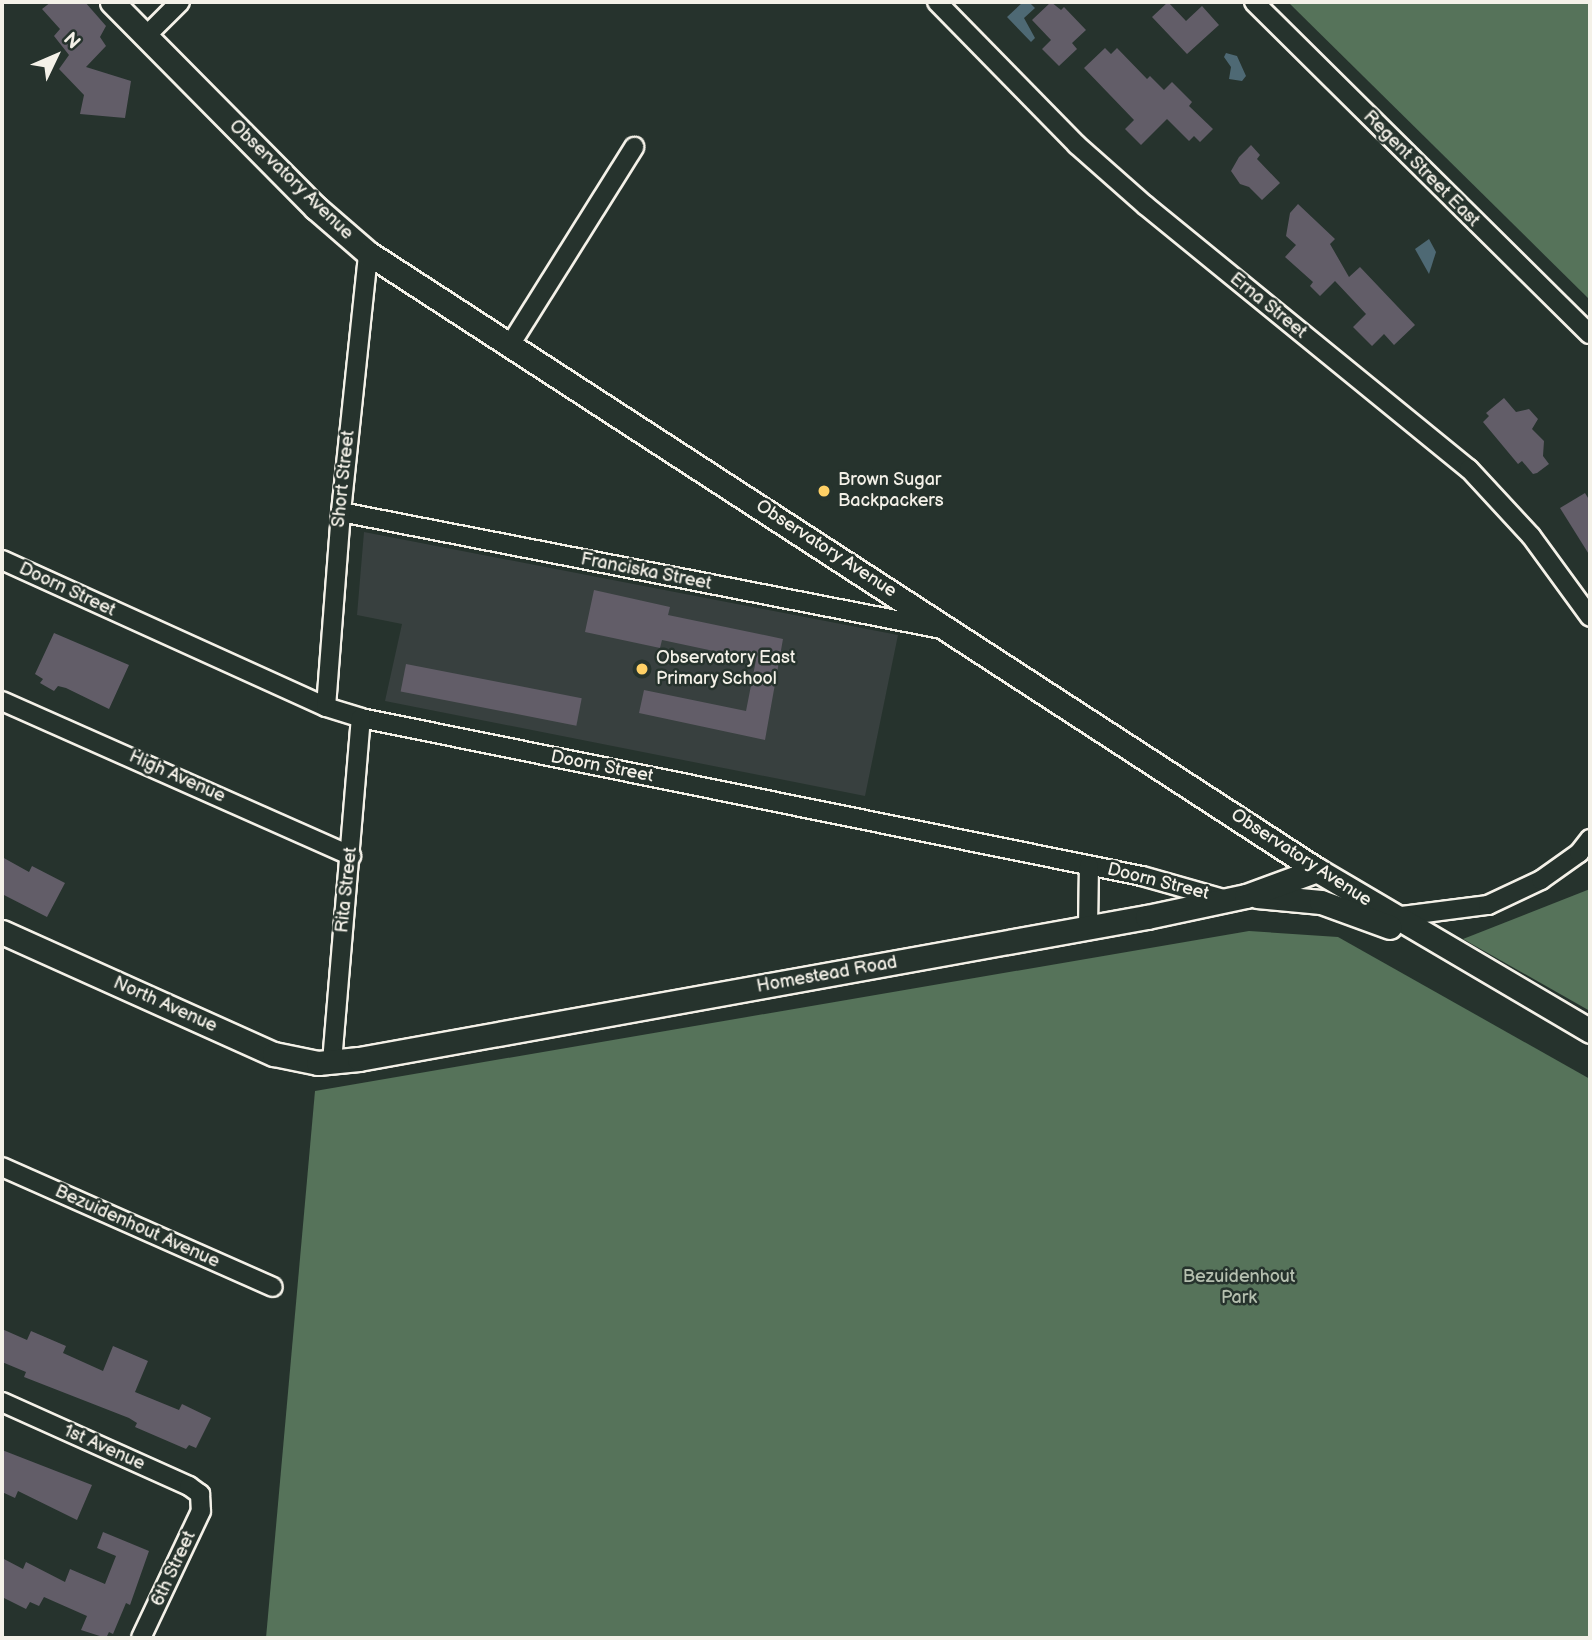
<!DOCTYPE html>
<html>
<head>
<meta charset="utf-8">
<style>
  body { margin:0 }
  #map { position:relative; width:1592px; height:1640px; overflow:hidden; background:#26332d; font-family:"Balsamiq Sans",sans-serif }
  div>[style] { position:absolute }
  .built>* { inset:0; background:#38403f }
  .green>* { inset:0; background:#56735a }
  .water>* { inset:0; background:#4e6974 }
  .building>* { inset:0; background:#625d68; transform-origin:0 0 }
  .roads { filter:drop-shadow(2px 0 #f4f1e8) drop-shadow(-2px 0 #f4f1e8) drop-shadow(0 2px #f4f1e8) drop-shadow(0 -2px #f4f1e8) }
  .street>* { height:18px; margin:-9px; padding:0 9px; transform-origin:9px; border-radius:9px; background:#26332d }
  .secondary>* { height:23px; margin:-11.5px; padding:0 11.5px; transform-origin:11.5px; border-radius:11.5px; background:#26332d }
  .dots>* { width:19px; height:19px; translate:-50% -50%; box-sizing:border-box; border:4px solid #26332d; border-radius:50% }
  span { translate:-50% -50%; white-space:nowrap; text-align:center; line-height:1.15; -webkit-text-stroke:5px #26332d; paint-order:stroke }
  .street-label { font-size:18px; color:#f4f1e8 }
  .poi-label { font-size:18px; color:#f4f1e8 }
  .left { translate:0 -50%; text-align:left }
  .park-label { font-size:18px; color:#b5bfaf }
  .frame { position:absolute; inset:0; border:4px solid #f4f1e8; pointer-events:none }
  .north { position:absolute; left:21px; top:21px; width:70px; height:70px; -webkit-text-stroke:5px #26332d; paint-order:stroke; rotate:46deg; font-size:19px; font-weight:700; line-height:28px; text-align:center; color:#f4f1e8 }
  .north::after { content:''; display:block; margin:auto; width:24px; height:32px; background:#f4f1e8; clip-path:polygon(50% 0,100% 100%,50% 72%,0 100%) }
</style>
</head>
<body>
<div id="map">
  <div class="built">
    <i style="clip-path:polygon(364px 532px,898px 635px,865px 796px,385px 701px,402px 624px,357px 615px)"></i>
  </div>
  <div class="green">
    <i style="clip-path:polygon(1288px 2px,1590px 2px,1590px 300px)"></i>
    <i style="clip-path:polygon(1590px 889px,1590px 1011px,1463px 939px)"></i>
    <i style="clip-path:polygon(1249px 931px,1338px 937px,1590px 1079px,1590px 1638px,266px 1638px,315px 1091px)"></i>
  </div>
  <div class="water">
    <i style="clip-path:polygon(1023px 2px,1029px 2px,1035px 8px,1024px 18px,1035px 38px,1031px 42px,1007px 17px)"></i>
    <i style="clip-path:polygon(1226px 53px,1237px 56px,1246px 76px,1242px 81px,1229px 79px,1231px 67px,1224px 57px)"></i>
    <i style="clip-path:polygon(1429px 239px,1436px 252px,1429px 274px,1415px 249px)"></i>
  </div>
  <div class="building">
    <i style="clip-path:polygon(51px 2px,85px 2px,106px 26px,100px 37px,106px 46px,86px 67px,131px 81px,125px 118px,80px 114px,84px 95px,59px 69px,69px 55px,54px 36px,60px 29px,42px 9px)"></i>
    <i style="clip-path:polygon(1051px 2px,1061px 10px,1064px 7px,1086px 30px,1072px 43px,1077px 49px,1059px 66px,1042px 49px,1051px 40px,1032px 20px)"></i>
    <i style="clip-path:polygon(1168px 2px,1186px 21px,1202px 6px,1219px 25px,1187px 54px,1152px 17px)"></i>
    <i style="clip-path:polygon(1105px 48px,1111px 54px,1117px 48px,1147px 79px,1150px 76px,1164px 90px,1172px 82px,1192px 102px,1189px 106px,1213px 129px,1200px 142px,1194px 136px,1189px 141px,1167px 119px,1141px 145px,1125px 129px,1134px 120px,1084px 68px)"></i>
    <i style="clip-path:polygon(1251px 145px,1260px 155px,1257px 159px,1280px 183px,1262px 200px,1249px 187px,1240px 184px,1231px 171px,1239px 157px)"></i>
    <i style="clip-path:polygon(1298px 204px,1335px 239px,1330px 244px,1349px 277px,1360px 267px,1415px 325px,1394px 345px,1384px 334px,1372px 346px,1353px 327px,1366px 314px,1335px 281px,1320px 296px,1310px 286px,1313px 282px,1285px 257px,1296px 245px,1286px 236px,1290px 213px)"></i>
    <i style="clip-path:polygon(1504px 398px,1516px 412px,1529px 409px,1538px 419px,1532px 429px,1544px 441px,1543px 456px,1549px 464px,1537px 473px,1533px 474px,1522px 461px,1518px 464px,1483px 422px,1489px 416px,1486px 413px)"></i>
    <i style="clip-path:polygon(1585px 493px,1590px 501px,1590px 556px,1560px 508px)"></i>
    <i style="clip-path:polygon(594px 590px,670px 607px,668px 615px,783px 639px,765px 740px,639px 713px,644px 690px,746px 711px,756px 660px,662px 640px,660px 648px,585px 632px)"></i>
    <i style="clip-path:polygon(54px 633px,129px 665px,109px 709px,66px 688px,58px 686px,54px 691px,40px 683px,43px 679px,35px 674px)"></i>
    <i style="left:406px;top:664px;width:179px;height:28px;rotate:11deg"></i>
    <i style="clip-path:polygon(2px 857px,29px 872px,32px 866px,65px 883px,47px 917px,2px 894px)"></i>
    <i style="clip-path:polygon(2px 1329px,27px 1340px,31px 1331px,66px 1346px,63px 1353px,103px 1371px,113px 1346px,148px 1361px,135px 1392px,179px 1410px,182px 1404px,211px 1418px,196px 1448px,189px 1445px,186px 1449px,135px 1427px,137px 1423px,129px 1418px,24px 1377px,26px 1372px,2px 1362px)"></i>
    <i style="clip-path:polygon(2px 1450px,92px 1485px,77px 1520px,18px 1491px,15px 1498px,2px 1492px)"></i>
    <i style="clip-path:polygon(103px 1532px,149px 1551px,130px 1605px,126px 1603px,113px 1634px,109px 1632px,106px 1638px,81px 1630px,87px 1616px,44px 1597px,39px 1606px,30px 1602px,26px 1609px,2px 1597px,2px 1558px,23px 1569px,26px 1562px,65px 1582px,70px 1569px,105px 1584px,116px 1556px,97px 1548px)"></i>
  </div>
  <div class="roads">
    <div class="street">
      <i style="left:937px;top:2px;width:200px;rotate:45.6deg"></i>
      <i style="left:1077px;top:145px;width:91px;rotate:41.4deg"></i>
      <i style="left:1145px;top:205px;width:418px;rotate:39.2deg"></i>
      <i style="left:1469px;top:469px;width:91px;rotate:47.2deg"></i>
      <i style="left:1531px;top:536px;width:100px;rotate:53.9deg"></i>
      <i style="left:1254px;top:2px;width:472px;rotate:44.7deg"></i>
      <i style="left:146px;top:36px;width:48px;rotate:-45deg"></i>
      <i style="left:510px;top:345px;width:234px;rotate:-57.9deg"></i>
      <i style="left:341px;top:512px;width:612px;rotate:11.02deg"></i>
      <i style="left:2px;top:560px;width:356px;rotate:24.4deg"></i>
      <i style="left:326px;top:707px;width:37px;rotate:17deg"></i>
      <i style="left:361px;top:718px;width:797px;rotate:11.44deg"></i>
      <i style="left:1142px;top:876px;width:88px;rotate:15.8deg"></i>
      <i style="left:2px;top:701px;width:382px;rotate:23.9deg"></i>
      <i style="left:326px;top:707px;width:196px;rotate:-85.6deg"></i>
      <i style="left:341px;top:512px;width:260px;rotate:-84deg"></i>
      <i style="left:1394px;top:917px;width:95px;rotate:-7.3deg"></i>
      <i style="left:1488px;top:905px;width:59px;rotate:-25.3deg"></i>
      <i style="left:1541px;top:880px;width:47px;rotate:-35.4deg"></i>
      <i style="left:1579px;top:853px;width:18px;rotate:-52deg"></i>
      <i style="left:1088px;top:928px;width:62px;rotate:-89.1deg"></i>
      <i style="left:332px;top:1062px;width:345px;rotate:-85.2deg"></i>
      <i style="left:2px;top:1167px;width:296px;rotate:23.9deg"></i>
      <i style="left:2px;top:1402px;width:205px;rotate:24.2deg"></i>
      <i style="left:189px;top:1486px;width:14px;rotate:36deg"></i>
      <i style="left:200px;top:1494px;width:17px;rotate:87deg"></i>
      <i style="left:201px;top:1511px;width:140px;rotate:115.3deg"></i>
    </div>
    <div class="secondary">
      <i style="left:112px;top:2px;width:290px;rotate:45.3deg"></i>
      <i style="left:316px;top:208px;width:69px;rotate:40.9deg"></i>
      <i style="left:368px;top:253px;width:1132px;rotate:33.03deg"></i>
      <i style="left:1317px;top:870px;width:317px;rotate:30.5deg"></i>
      <i style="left:1257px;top:896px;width:64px;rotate:5.4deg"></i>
      <i style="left:1321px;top:902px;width:73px;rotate:19.9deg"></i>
      <i style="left:2px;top:932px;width:298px;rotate:24.2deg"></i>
      <i style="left:274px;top:1054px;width:45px;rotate:11.6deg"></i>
      <i style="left:318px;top:1063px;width:41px;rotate:-5.6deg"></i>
      <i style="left:359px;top:1059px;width:801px;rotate:-10.22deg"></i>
      <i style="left:1147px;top:917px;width:101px;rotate:-12deg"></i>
      <i style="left:1246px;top:896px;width:76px;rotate:-20.1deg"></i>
    </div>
  </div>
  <div class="dots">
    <i style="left:824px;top:491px;background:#ffd166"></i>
    <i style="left:642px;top:669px;background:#ffd166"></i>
  </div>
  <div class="street-label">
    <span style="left:1421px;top:169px;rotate:45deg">Regent Street East</span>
    <span style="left:291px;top:180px;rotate:44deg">Observatory Avenue</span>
    <span style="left:1268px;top:306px;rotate:39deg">Erna Street</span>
    <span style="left:344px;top:479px;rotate:-84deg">Short Street</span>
    <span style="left:826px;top:549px;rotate:33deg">Observatory Avenue</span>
    <span style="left:646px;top:572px;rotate:11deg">Franciska Street</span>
    <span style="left:67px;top:590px;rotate:25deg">Doorn Street</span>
    <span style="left:602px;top:767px;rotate:11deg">Doorn Street</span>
    <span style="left:177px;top:777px;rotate:24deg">High Avenue</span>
    <span style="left:1301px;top:858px;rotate:33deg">Observatory Avenue</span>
    <span style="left:1158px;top:882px;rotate:14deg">Doorn Street</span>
    <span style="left:347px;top:890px;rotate:-84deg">Rita Street</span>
    <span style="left:827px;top:975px;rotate:-10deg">Homestead Road</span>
    <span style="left:165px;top:1005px;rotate:24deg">North Avenue</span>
    <span style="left:137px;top:1227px;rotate:24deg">Bezuidenhout Avenue</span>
    <span style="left:104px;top:1448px;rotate:24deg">1st Avenue</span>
    <span style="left:174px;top:1569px;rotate:-65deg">6th Street</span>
  </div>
  <div class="poi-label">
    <span class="left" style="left:838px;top:491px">Brown Sugar<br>Backpackers</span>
    <span class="left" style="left:656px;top:669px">Observatory East<br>Primary School</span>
  </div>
  <div class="park-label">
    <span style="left:1239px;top:1288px">Bezuidenhout<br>Park</span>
  </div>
  <div class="frame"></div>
  <div class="north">N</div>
</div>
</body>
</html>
